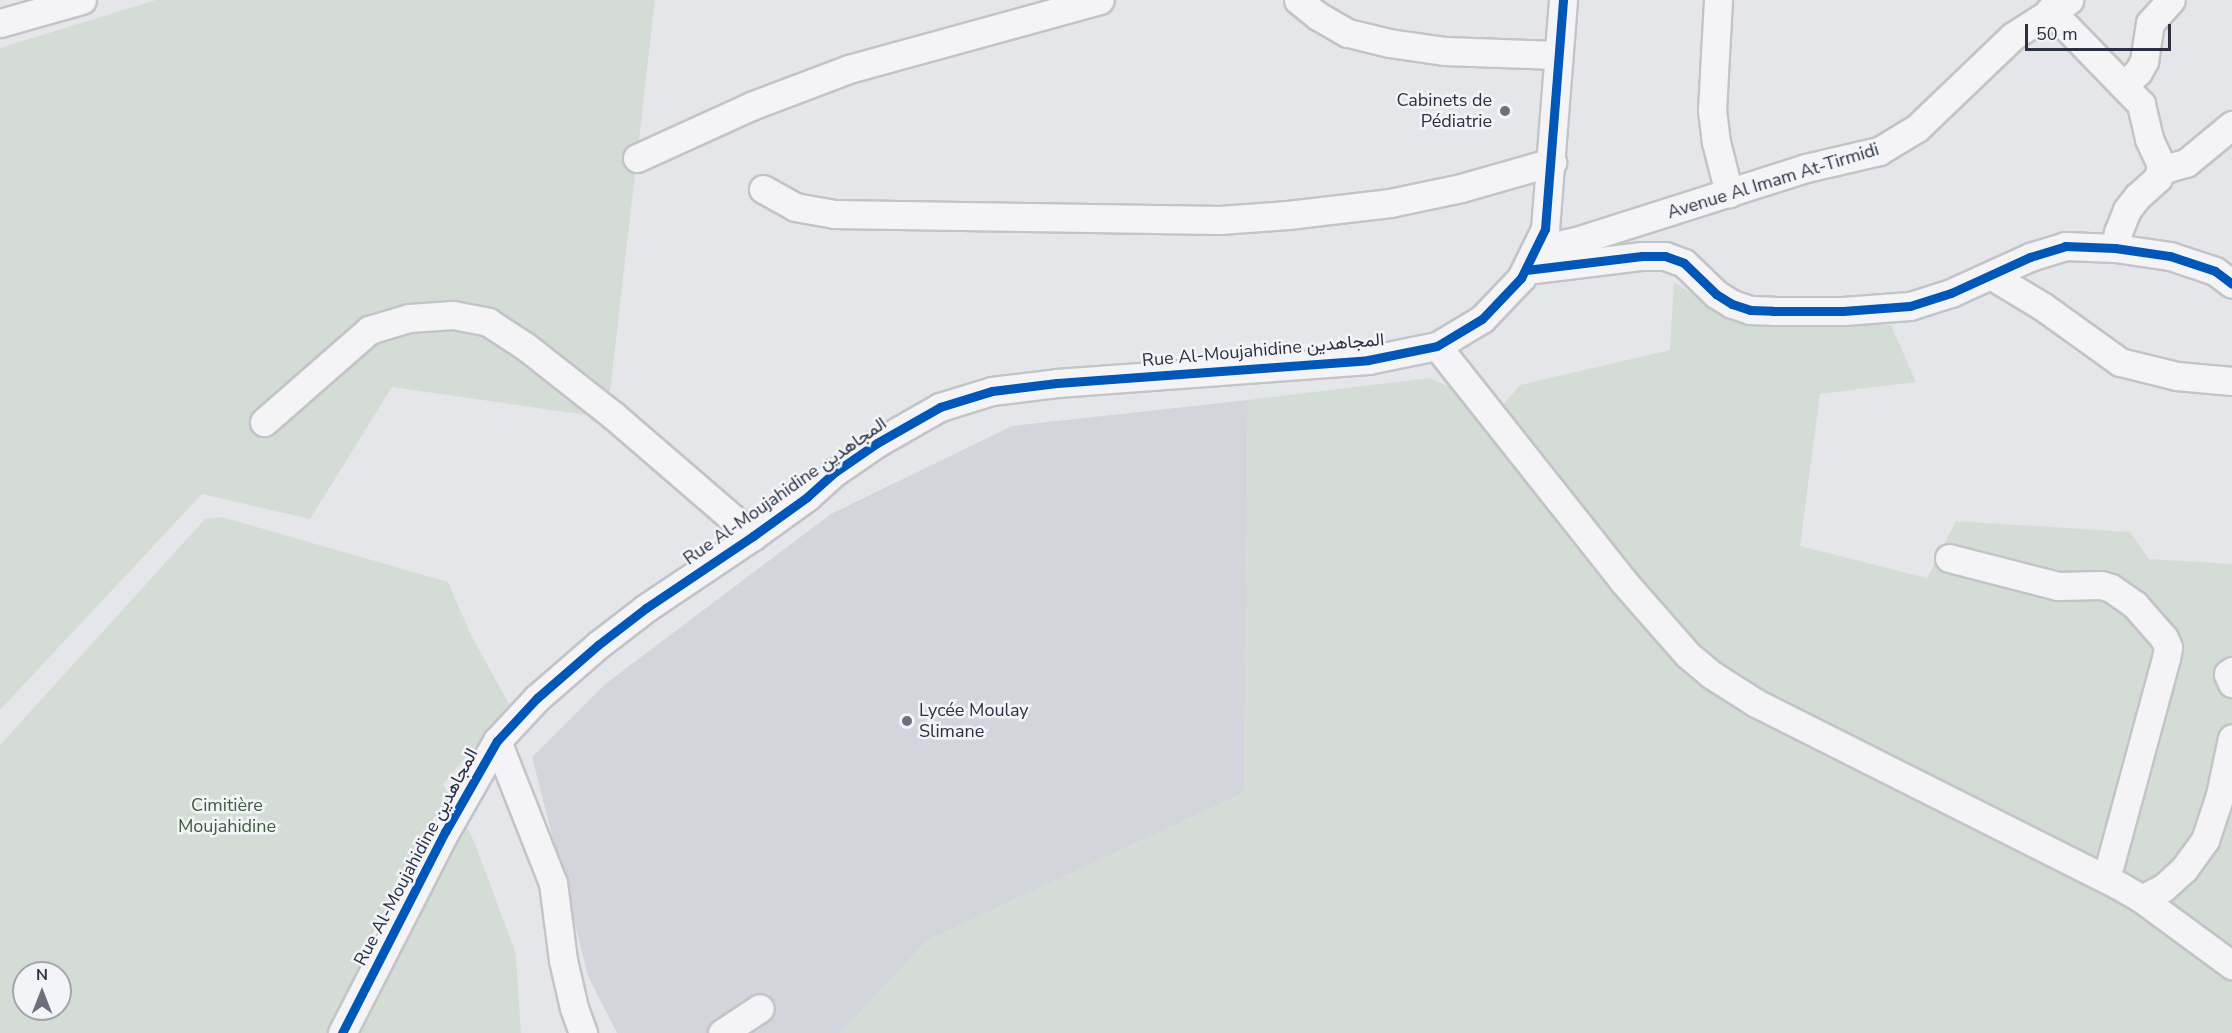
<!DOCTYPE html>
<html>
<head>
<meta charset="utf-8">
<style>
  body { margin:0 }
  #map { position:relative; width:2232px; height:1033px; overflow:hidden; background:#e5e6e9; font-family:"Nunito Sans",Vazirmatn,sans-serif }
  div>[style] { position:absolute }
  .built>* { inset:0; background:#d3d5dc }
  .green>* { inset:0; background:#d4ddd5 }
  .roads { filter:drop-shadow(2px 0 #c3c4c7) drop-shadow(-2px 0 #c3c4c7) drop-shadow(0 2px #c3c4c7) drop-shadow(0 -2px #c3c4c7) }
  .minor>* { height:27px; margin:-13.5px; padding:0 13.5px; transform-origin:13.5px; border-radius:13.5px; background:#f4f4f6 }
  .cycleway>* { height:9px; margin:-4.5px; padding:0 4.5px; transform-origin:4.5px; border-radius:4.5px; background:#0057b8 }
  .dots>* { width:16px; height:16px; translate:-50% -50%; box-sizing:border-box; border:3px solid #f3f4f8; border-radius:50% }
  span { translate:-50% -50%; white-space:nowrap; text-align:center; line-height:1.15; -webkit-text-stroke:5px #f3f4f8; paint-order:stroke }
  .poi-label { font-size:18px; color:#2b3143 }
  .right { translate:-100% -50%; text-align:right }
  .left { translate:0 -50%; text-align:left }
  .street-label { font-size:18px; color:#2b3143 }
  .park-label { font-size:18px; color:#3b5e38 }
  .north { position:absolute; left:12px; top:961px; width:60px; height:60px; box-sizing:border-box; background:#f3f4f8; border:2px solid #a3a6b0; border-radius:50%; rotate:0deg; font-size:16px; font-weight:700; line-height:24px; text-align:center; color:#2b3143 }
  .north::after { content:''; display:block; margin:auto; width:21px; height:27px; background:#6c707d; clip-path:polygon(50% 0,100% 100%,50% 72%,0 100%) }
  .scale { position:absolute; left:2025px; top:24px; width:146px; height:27px; box-sizing:border-box; border:3px solid #2b3143; border-top:0; padding-left:8px; font-size:18px; line-height:21px; white-space:nowrap; color:#2b3143; -webkit-text-stroke:4px #f3f4f8; paint-order:stroke }
</style>
</head>
<body>
<div id="map">
  <div class="built">
    <i style="clip-path:polygon(1248px 400px,1244px 793px,928px 940px,841px 1033px,617px 1033px,588px 976px,532px 757px,604px 685px,831px 514px,1012px 426px)"></i>
  </div>
  <div class="green">
    <i style="clip-path:polygon(156px 0,655px 0,607px 418px,392px 387px,310px 519px,202px 494px,0 710px,0 48px)"></i>
    <i style="clip-path:polygon(1674px 282px,1738px 323px,1891px 325px,1916px 382px,1820px 394px,1800px 546px,1927px 578px,1956px 521px,2130px 532px,2149px 559px,2232px 564px,2232px 804px,2228px 807px,2232px 815px,2232px 1033px,841px 1033px,928px 940px,1244px 793px,1248px 400px,1430px 378px,1499px 410px,1520px 385px,1670px 350px)"></i>
    <i style="clip-path:polygon(evenodd,222px 517px,448px 582px,471px 635px,510px 706px,443px 784px,474px 841px,516px 954px,521px 1033px,0 1033px,0 745px,205px 519px,222px 517px,24px 973px,60px 973px,60px 1009px,24px 1009px,24px 973px)"></i>
  </div>
  <div class="roads">
    <div class="minor">
      <i style="left:1298px;top:0;width:26px;rotate:39deg"></i>
      <i style="left:1318px;top:16px;width:34px;rotate:30deg"></i>
      <i style="left:1348px;top:33px;width:42px;rotate:13.7deg"></i>
      <i style="left:1389px;top:43px;width:57px;rotate:8.1deg"></i>
      <i style="left:1445px;top:51px;width:112px;rotate:2deg"></i>
      <i style="left:1718px;top:0;width:110px;rotate:93.1deg"></i>
      <i style="left:1712px;top:110px;width:32px;rotate:83deg"></i>
      <i style="left:1716px;top:142px;width:53px;rotate:75.7deg"></i>
      <i style="left:2050px;top:10px;width:131px;rotate:45.9deg"></i>
      <i style="left:2141px;top:104px;width:36px;rotate:77deg"></i>
      <i style="left:2149px;top:139px;width:29px;rotate:65deg"></i>
      <i style="left:2161px;top:165px;width:13px;rotate:103deg"></i>
      <i style="left:2158px;top:178px;width:28px;rotate:138deg"></i>
      <i style="left:2137px;top:197px;width:16px;rotate:128deg"></i>
      <i style="left:2127px;top:210px;width:24px;rotate:112deg"></i>
      <i style="left:2118px;top:232px;width:16px;rotate:101deg"></i>
      <i style="left:0;top:23px;width:85px;rotate:-15.7deg"></i>
      <i style="left:2123px;top:85px;width:20px;rotate:-41deg"></i>
      <i style="left:2138px;top:72px;width:13px;rotate:-61deg"></i>
      <i style="left:2144px;top:61px;width:38px;rotate:-81deg"></i>
      <i style="left:2150px;top:23px;width:31px;rotate:-48deg"></i>
      <i style="left:637px;top:158px;width:125px;rotate:-24.5deg"></i>
      <i style="left:751px;top:106px;width:105px;rotate:-20.7deg"></i>
      <i style="left:849px;top:69px;width:260px;rotate:-15.4deg"></i>
      <i style="left:2161px;top:170px;width:26px;rotate:-16deg"></i>
      <i style="left:2186px;top:163px;width:60px;rotate:-39.6deg"></i>
      <i style="left:763px;top:189px;width:37px;rotate:29deg"></i>
      <i style="left:795px;top:207px;width:40px;rotate:10deg"></i>
      <i style="left:834px;top:214px;width:386px;rotate:0.9deg"></i>
      <i style="left:1220px;top:220px;width:68px;rotate:-4.2deg"></i>
      <i style="left:1288px;top:215px;width:103px;rotate:-6.7deg"></i>
      <i style="left:1390px;top:203px;width:73px;rotate:-11.9deg"></i>
      <i style="left:1461px;top:188px;width:95px;rotate:-15.9deg"></i>
      <i style="left:1536px;top:250px;width:41px;rotate:-12.7deg"></i>
      <i style="left:1576px;top:241px;width:241px;rotate:-17.6deg"></i>
      <i style="left:1806px;top:168px;width:75px;rotate:-13.1deg"></i>
      <i style="left:1879px;top:151px;width:44px;rotate:-31.2deg"></i>
      <i style="left:1917px;top:128px;width:133px;rotate:-43.8deg"></i>
      <i style="left:2013px;top:36px;width:67px;rotate:-32.7deg"></i>
      <i style="left:1526px;top:270px;width:117px;rotate:-6.9deg"></i>
      <i style="left:1642px;top:256px;width:23px"></i>
      <i style="left:1665px;top:256px;width:20px;rotate:20deg"></i>
      <i style="left:1684px;top:263px;width:45px;rotate:44.1deg"></i>
      <i style="left:1716px;top:294px;width:19px;rotate:32deg"></i>
      <i style="left:1732px;top:304px;width:19px;rotate:18deg"></i>
      <i style="left:1750px;top:310px;width:23px;rotate:2deg"></i>
      <i style="left:1773px;top:311px;width:70px"></i>
      <i style="left:1843px;top:311px;width:67px;rotate:-4.3deg"></i>
      <i style="left:1910px;top:306px;width:43px;rotate:-17.6deg"></i>
      <i style="left:1951px;top:293px;width:87px;rotate:-24.5deg"></i>
      <i style="left:2030px;top:257px;width:37px;rotate:-17deg"></i>
      <i style="left:2065px;top:246px;width:50px;rotate:2.3deg"></i>
      <i style="left:2115px;top:248px;width:56px;rotate:8.3deg"></i>
      <i style="left:2170px;top:256px;width:47px;rotate:18.4deg"></i>
      <i style="left:2215px;top:271px;width:21px;rotate:37deg"></i>
      <i style="left:1992px;top:276px;width:58px;rotate:31deg"></i>
      <i style="left:2042px;top:306px;width:96px;rotate:35.7deg"></i>
      <i style="left:2120px;top:362px;width:59px;rotate:13.8deg"></i>
      <i style="left:2177px;top:376px;width:55px;rotate:5.2deg"></i>
      <i style="left:1437px;top:346px;width:300px;rotate:51.6deg"></i>
      <i style="left:1623px;top:581px;width:98px;rotate:48.7deg"></i>
      <i style="left:1688px;top:655px;width:31px;rotate:40deg"></i>
      <i style="left:1712px;top:675px;width:52px;rotate:32.5deg"></i>
      <i style="left:1756px;top:703px;width:405px;rotate:26.7deg"></i>
      <i style="left:2118px;top:885px;width:28px;rotate:30deg"></i>
      <i style="left:2142px;top:899px;width:112px;rotate:36.3deg"></i>
      <i style="left:264px;top:422px;width:140px;rotate:-41.2deg"></i>
      <i style="left:369px;top:330px;width:42px;rotate:-16.7deg"></i>
      <i style="left:409px;top:318px;width:44px;rotate:-3.9deg"></i>
      <i style="left:453px;top:315px;width:36px;rotate:11deg"></i>
      <i style="left:488px;top:322px;width:44px;rotate:33deg"></i>
      <i style="left:525px;top:346px;width:113px;rotate:38.2deg"></i>
      <i style="left:614px;top:416px;width:184px;rotate:40.8deg"></i>
      <i style="left:1949px;top:558px;width:113px;rotate:14.4deg"></i>
      <i style="left:2058px;top:586px;width:43px;rotate:-1.3deg"></i>
      <i style="left:2101px;top:585px;width:10px;rotate:17deg"></i>
      <i style="left:2111px;top:588px;width:29px;rotate:35deg"></i>
      <i style="left:2135px;top:605px;width:44px;rotate:48.7deg"></i>
      <i style="left:2164px;top:638px;width:10px;rotate:66deg"></i>
      <i style="left:2168px;top:647px;width:11px;rotate:100deg"></i>
      <i style="left:2166px;top:658px;width:229px;rotate:105.2deg"></i>
      <i style="left:2232px;top:671px;width:5px;rotate:143deg"></i>
      <i style="left:2228px;top:674px;width:10px;rotate:66deg"></i>
      <i style="left:497px;top:741px;width:153px;rotate:68.5deg"></i>
      <i style="left:553px;top:883px;width:78px;rotate:82.6deg"></i>
      <i style="left:563px;top:960px;width:49px;rotate:77.1deg"></i>
      <i style="left:574px;top:1008px;width:27px;rotate:70deg"></i>
      <i style="left:2142px;top:899px;width:24px;rotate:-28deg"></i>
      <i style="left:2163px;top:888px;width:28px;rotate:-42deg"></i>
      <i style="left:2184px;top:869px;width:36px;rotate:-54deg"></i>
      <i style="left:2205px;top:840px;width:47px;rotate:-71.6deg"></i>
      <i style="left:2220px;top:795px;width:58px;rotate:-78.1deg"></i>
      <i style="left:342px;top:1033px;width:226px;rotate:-62.9deg"></i>
      <i style="left:445px;top:832px;width:105px;rotate:-60.3deg"></i>
      <i style="left:497px;top:741px;width:59px;rotate:-47.1deg"></i>
      <i style="left:537px;top:698px;width:81px;rotate:-41deg"></i>
      <i style="left:598px;top:645px;width:61px;rotate:-37.6deg"></i>
      <i style="left:646px;top:608px;width:129px;rotate:-33.9deg"></i>
      <i style="left:753px;top:536px;width:67px;rotate:-35.8deg"></i>
      <i style="left:807px;top:497px;width:38px;rotate:-42deg"></i>
      <i style="left:835px;top:472px;width:51px;rotate:-34.6deg"></i>
      <i style="left:877px;top:443px;width:73px;rotate:-29.7deg"></i>
      <i style="left:940px;top:407px;width:54px;rotate:-17.1deg"></i>
      <i style="left:992px;top:391px;width:65px;rotate:-7deg"></i>
      <i style="left:1057px;top:383px;width:312px;rotate:-4.2deg"></i>
      <i style="left:1368px;top:360px;width:70px;rotate:-11.5deg"></i>
      <i style="left:1437px;top:346px;width:52px;rotate:-31deg"></i>
      <i style="left:1482px;top:319px;width:57px;rotate:-46.4deg"></i>
      <i style="left:1521px;top:278px;width:55px;rotate:-63.9deg"></i>
      <i style="left:1545px;top:229px;width:230px;rotate:-85.5deg"></i>
      <i style="left:722px;top:1033px;width:45px;rotate:-33.3deg"></i>
    </div>
  </div>
  <div class="cycleway">
    <i style="left:1526px;top:270px;width:117px;rotate:-6.9deg"></i>
    <i style="left:1642px;top:256px;width:23px"></i>
    <i style="left:1665px;top:256px;width:20px;rotate:20deg"></i>
    <i style="left:1684px;top:263px;width:45px;rotate:44.1deg"></i>
    <i style="left:1716px;top:294px;width:19px;rotate:32deg"></i>
    <i style="left:1732px;top:304px;width:19px;rotate:18deg"></i>
    <i style="left:1750px;top:310px;width:23px;rotate:2deg"></i>
    <i style="left:1773px;top:311px;width:70px"></i>
    <i style="left:1843px;top:311px;width:67px;rotate:-4.3deg"></i>
    <i style="left:1910px;top:306px;width:43px;rotate:-17.6deg"></i>
    <i style="left:1951px;top:293px;width:87px;rotate:-24.5deg"></i>
    <i style="left:2030px;top:257px;width:37px;rotate:-17deg"></i>
    <i style="left:2065px;top:246px;width:50px;rotate:2.3deg"></i>
    <i style="left:2115px;top:248px;width:56px;rotate:8.3deg"></i>
    <i style="left:2170px;top:256px;width:47px;rotate:18.4deg"></i>
    <i style="left:2215px;top:271px;width:21px;rotate:37deg"></i>
    <i style="left:342px;top:1033px;width:226px;rotate:-62.9deg"></i>
    <i style="left:445px;top:832px;width:105px;rotate:-60.3deg"></i>
    <i style="left:497px;top:741px;width:59px;rotate:-47.1deg"></i>
    <i style="left:537px;top:698px;width:81px;rotate:-41deg"></i>
    <i style="left:598px;top:645px;width:61px;rotate:-37.6deg"></i>
    <i style="left:646px;top:608px;width:129px;rotate:-33.9deg"></i>
    <i style="left:753px;top:536px;width:67px;rotate:-35.8deg"></i>
    <i style="left:807px;top:497px;width:38px;rotate:-42deg"></i>
    <i style="left:835px;top:472px;width:51px;rotate:-34.6deg"></i>
    <i style="left:877px;top:443px;width:73px;rotate:-29.7deg"></i>
    <i style="left:940px;top:407px;width:54px;rotate:-17.1deg"></i>
    <i style="left:992px;top:391px;width:65px;rotate:-7deg"></i>
    <i style="left:1057px;top:383px;width:312px;rotate:-4.2deg"></i>
    <i style="left:1368px;top:360px;width:70px;rotate:-11.5deg"></i>
    <i style="left:1437px;top:346px;width:52px;rotate:-31deg"></i>
    <i style="left:1482px;top:319px;width:57px;rotate:-46.4deg"></i>
    <i style="left:1521px;top:278px;width:55px;rotate:-63.9deg"></i>
    <i style="left:1545px;top:229px;width:230px;rotate:-85.5deg"></i>
  </div>
  <div class="dots">
    <i style="left:1505px;top:111px;background:#6c707d"></i>
    <i style="left:907px;top:721px;background:#6c707d"></i>
  </div>
  <div class="poi-label">
    <span class="right" style="left:1492px;top:111px">Cabinets de<br>Pédiatrie</span>
    <span class="left" style="left:919px;top:721px">Lycée Moulay<br>Slimane</span>
  </div>
  <div class="street-label">
    <span style="left:1773px;top:181px;rotate:-17deg">Avenue Al Imam At-Tirmidi</span>
    <span style="left:1263px;top:350px;rotate:-5deg">Rue Al-Moujahidine المجاهدين</span>
    <span style="left:785px;top:491px;rotate:-35deg">Rue Al-Moujahidine المجاهدين</span>
    <span style="left:416px;top:857px;rotate:-62deg">Rue Al-Moujahidine المجاهدين</span>
  </div>
  <div class="park-label">
    <span style="left:227px;top:816px">Cimitière<br>Moujahidine</span>
  </div>
  <div class="north">N</div>
  <div class="scale">50 m</div>
</div>
</body>
</html>
